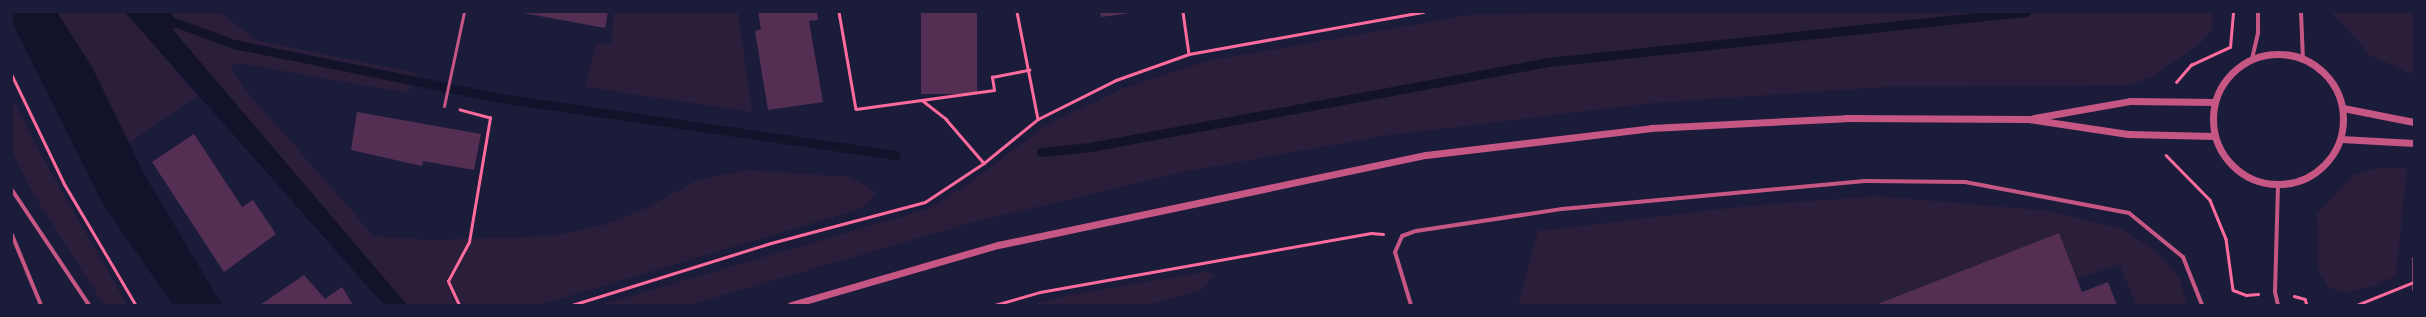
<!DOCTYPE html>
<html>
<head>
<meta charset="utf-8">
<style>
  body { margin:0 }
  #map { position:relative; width:2426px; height:317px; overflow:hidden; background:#1b1b3a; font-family:Manrope,sans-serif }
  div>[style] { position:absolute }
  .green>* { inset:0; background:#2a1e3b }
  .water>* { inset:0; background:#12122b }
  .stream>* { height:9px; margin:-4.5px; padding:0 4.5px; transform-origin:4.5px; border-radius:4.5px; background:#12122b }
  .building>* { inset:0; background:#542f53; transform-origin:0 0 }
  .path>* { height:2.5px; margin:-1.25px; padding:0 1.25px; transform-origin:1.25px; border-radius:1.25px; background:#ff6b9d }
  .service>* { height:3px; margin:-1.5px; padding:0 1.5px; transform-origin:1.5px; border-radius:1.5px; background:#c65784 }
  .minor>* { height:4px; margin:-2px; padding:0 2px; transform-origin:2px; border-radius:2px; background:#c65784 }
  .tertiary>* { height:7px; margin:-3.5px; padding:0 3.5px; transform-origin:3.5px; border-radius:3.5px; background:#c65784 }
  .tertiary>.ring { margin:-3.5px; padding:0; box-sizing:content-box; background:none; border:7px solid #c65784; border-radius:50% }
  span { translate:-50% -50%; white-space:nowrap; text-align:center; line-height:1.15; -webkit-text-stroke:4px #1b1b3a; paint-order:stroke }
  .frame { position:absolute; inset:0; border:13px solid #1b1b3a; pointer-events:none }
</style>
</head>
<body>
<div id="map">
  <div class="green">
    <i style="clip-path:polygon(57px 12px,125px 12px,198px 96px,129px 143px,93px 69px)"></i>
    <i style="clip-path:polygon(171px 12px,220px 12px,256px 40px,417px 73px,408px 93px,243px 64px,230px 65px,244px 88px,374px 236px,428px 240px,551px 236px,604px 225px,646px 208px,696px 181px,745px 170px,851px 177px,876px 192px,863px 208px,539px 305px,407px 305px,173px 30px,176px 22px)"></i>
    <i style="clip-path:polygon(614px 12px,738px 12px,752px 112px,585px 87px,596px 43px,611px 44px)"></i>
    <i style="clip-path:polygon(1554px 12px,2214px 12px,2211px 31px,2201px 43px,2152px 77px,2128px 85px,1886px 87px,1654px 103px,1389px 135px,1188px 171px,970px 223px,689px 305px,600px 305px,928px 209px,967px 185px,1048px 124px,1124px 88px,1207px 61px,1469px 15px)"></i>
    <i style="clip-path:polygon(2331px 12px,2414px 12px,2414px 75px,2371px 56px)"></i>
    <i style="clip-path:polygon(12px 98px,40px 153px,127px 305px,104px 305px,33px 193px,12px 152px)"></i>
    <i style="clip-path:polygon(2378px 168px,2407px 168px,2396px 276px,2371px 287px,2345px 293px,2329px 288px,2318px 271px,2317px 214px,2353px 175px)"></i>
    <i style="clip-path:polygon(1876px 196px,2050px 211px,2119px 228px,2154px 249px,2179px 277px,2187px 305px,2136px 305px,2119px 264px,2077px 279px,2059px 233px,1875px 305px,1518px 305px,1538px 231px,1747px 206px)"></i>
    <i style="clip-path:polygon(1204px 272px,1215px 274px,1204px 289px,1149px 305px,1032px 305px,1070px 295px)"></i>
  </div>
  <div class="water">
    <i style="clip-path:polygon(12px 12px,57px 12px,93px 69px,145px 176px,222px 305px,173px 305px,104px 206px,12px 22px)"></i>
    <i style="clip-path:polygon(125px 12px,171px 12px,176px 22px,173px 30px,407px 305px,384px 305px)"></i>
  </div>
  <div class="stream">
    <i style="left:147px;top:12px;width:93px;rotate:20.2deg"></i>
    <i style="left:234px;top:44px;width:271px;rotate:11.5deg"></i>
    <i style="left:500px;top:98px;width:400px;rotate:8.2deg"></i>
    <i style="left:1041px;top:152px;width:49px;rotate:-5.8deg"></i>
    <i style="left:1090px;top:147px;width:466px;rotate:-10.5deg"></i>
    <i style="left:1548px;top:62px;width:481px;rotate:-6deg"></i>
  </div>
  <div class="building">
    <i style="clip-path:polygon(518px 12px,608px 12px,605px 28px)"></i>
    <i style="clip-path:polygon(758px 12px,817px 12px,818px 20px,809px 21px,823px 102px,768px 110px,755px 31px,761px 29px)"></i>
    <i style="left:921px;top:12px;width:56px;height:82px"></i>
    <i style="clip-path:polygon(1100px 12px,1131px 12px,1131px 13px,1101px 17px)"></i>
    <i style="clip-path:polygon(357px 112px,481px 134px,474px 170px,423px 161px,422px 166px,351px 150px)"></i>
    <i style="clip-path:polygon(194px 134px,242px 207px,253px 200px,276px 234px,224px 272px,152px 162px)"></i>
    <i style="clip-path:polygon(2059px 233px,2082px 292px,2108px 282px,2117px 305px,1875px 305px)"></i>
    <i style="clip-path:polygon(304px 275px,325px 299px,342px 287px,353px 305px,260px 305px)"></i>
  </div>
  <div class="path">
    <i style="left:839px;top:12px;width:98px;rotate:80.1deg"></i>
    <i style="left:856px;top:109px;width:139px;rotate:-7.8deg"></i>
    <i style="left:994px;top:90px;width:13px;rotate:-99deg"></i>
    <i style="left:992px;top:77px;width:38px;rotate:-11deg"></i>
    <i style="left:1017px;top:12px;width:109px;rotate:78.9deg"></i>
    <i style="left:1183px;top:12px;width:42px;rotate:81.9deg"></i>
    <i style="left:12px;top:75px;width:122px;rotate:64.3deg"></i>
    <i style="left:65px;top:185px;width:139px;rotate:59.4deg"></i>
    <i style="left:2176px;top:82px;width:23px;rotate:-49deg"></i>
    <i style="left:2191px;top:65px;width:43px;rotate:-24.8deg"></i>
    <i style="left:2230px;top:47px;width:35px;rotate:-85deg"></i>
    <i style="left:922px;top:100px;width:31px;rotate:38deg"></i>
    <i style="left:946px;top:119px;width:58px;rotate:49.2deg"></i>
    <i style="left:2166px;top:155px;width:63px;rotate:45.6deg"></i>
    <i style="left:2210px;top:200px;width:42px;rotate:67.7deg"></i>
    <i style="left:2226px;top:239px;width:51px;rotate:82.2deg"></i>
    <i style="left:2233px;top:290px;width:14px;rotate:21deg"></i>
    <i style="left:2246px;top:295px;width:12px;rotate:-5deg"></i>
    <i style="left:2414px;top:258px;width:31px;rotate:90deg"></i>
    <i style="left:2294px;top:296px;width:11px;rotate:15deg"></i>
    <i style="left:2305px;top:299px;width:6px;rotate:72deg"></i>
    <i style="left:459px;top:305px;width:26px;rotate:-115deg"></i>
    <i style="left:448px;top:281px;width:44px;rotate:-61.7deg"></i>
    <i style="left:469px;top:242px;width:126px;rotate:-80.4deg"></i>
    <i style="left:490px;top:118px;width:31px;rotate:-165deg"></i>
    <i style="left:572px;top:305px;width:208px;rotate:-17.3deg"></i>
    <i style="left:771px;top:243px;width:159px;rotate:-14.9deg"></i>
    <i style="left:925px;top:202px;width:71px;rotate:-33.5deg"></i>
    <i style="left:984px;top:163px;width:70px;rotate:-39.2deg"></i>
    <i style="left:1038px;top:119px;width:87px;rotate:-26.6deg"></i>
    <i style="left:1116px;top:80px;width:77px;rotate:-19.6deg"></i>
    <i style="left:1189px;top:54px;width:238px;rotate:-10.2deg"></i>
    <i style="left:995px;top:305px;width:47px;rotate:-16.1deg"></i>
    <i style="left:1040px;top:292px;width:336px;rotate:-10.1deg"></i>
    <i style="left:1371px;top:233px;width:12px;rotate:5deg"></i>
    <i style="left:2357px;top:305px;width:61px;rotate:-22deg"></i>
  </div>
  <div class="service">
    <i style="left:444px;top:106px;width:96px;rotate:-78deg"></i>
  </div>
  <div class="minor">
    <i style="left:2301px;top:12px;width:47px;rotate:87.6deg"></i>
    <i style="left:2252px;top:59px;width:28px;rotate:-77deg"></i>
    <i style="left:2258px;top:32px;width:20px;rotate:-90deg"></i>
    <i style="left:2278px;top:185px;width:107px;rotate:91.6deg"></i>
    <i style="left:2275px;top:292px;width:13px;rotate:77deg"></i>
    <i style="left:12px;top:190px;width:138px;rotate:56.2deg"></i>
    <i style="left:12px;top:235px;width:76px;rotate:67.5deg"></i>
    <i style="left:1411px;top:305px;width:55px;rotate:-106.8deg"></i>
    <i style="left:1395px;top:252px;width:17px;rotate:-66deg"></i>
    <i style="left:1402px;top:236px;width:15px;rotate:-20deg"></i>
    <i style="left:1416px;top:231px;width:148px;rotate:-8.6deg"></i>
    <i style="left:1562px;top:209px;width:304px;rotate:-5.3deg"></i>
    <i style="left:1865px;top:181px;width:100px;rotate:0.6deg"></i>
    <i style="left:1965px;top:182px;width:167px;rotate:10.7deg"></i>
    <i style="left:2129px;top:213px;width:70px;rotate:39.2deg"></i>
    <i style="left:2183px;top:257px;width:52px;rotate:68.4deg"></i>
  </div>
  <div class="tertiary">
    <i class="ring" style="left:2213px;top:54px;width:123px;height:123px"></i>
    <i style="left:2343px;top:108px;width:72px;rotate:11.2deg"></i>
    <i style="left:2034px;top:118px;width:97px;rotate:-10deg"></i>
    <i style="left:2130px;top:101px;width:85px;rotate:0.7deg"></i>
    <i style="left:2341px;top:139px;width:73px;rotate:3.1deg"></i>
    <i style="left:791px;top:305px;width:216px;rotate:-16.2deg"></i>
    <i style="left:998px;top:245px;width:437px;rotate:-11.9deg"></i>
    <i style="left:1426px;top:155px;width:227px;rotate:-6.8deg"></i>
    <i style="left:1651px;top:128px;width:195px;rotate:-2.9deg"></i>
    <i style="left:1846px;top:118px;width:182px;rotate:0.3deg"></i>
    <i style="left:2028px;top:119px;width:101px;rotate:8.5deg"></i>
    <i style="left:2128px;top:134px;width:87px;rotate:1.3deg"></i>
  </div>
  <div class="frame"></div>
</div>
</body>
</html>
